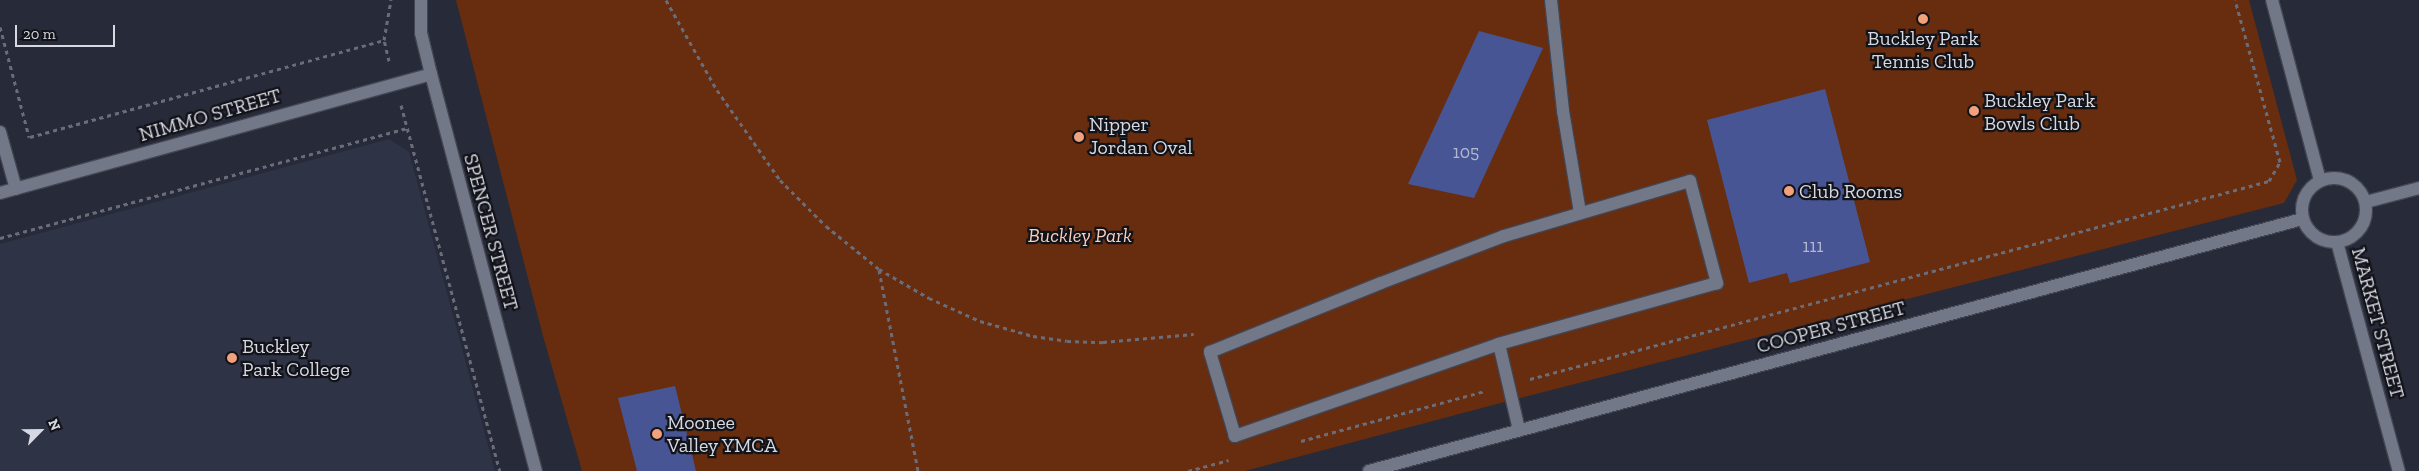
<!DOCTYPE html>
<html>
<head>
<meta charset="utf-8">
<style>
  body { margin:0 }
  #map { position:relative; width:2419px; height:471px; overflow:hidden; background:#272a38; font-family:"Zilla Slab",serif }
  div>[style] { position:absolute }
  .built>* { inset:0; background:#2e3346 }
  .green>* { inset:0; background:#672d0e }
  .building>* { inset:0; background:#485595 }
  .path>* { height:3px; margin-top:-1.5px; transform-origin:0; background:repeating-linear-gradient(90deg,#6a6d79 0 4px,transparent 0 8px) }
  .roads { filter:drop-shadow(1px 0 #434652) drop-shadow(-1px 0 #434652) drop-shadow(0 1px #434652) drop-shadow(0 -1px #434652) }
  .minor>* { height:12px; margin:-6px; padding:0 6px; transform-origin:6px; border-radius:6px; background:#737889 }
  .minor>.ring { margin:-6px; padding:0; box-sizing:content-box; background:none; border:12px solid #737889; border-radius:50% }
  .dots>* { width:14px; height:14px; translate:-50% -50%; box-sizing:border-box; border:2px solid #121319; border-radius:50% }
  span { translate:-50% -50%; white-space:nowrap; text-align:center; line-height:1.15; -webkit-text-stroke:4.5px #121319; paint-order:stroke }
  .number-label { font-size:18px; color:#b2b8cf }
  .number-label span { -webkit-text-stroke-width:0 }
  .poi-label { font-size:20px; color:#d6d9e2 }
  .left { translate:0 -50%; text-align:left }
  .street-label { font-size:20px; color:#d6d9e2 }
  .park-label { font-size:20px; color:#f9cfbc; font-style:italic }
  .north { position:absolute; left:15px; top:406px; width:50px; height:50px; -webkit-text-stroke:4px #121319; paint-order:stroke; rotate:67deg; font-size:14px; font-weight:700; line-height:20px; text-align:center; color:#d6d9e2 }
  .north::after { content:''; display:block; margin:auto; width:18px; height:22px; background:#d6d9e2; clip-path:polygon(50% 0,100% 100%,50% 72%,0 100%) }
  .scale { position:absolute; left:15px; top:25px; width:100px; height:22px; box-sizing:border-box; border:2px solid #d6d9e2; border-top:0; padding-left:6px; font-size:15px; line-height:18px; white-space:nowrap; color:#d6d9e2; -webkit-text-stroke:4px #121319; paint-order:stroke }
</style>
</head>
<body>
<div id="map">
  <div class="built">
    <i style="clip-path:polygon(389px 139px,409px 152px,495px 471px,0 471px,0 244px)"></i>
  </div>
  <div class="green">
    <i style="clip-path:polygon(456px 0,2249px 0,2297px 180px,2284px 203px,1512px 400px,1245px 471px,582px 471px,543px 336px)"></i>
  </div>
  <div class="building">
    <i style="clip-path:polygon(1479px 31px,1543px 48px,1474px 198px,1408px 184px)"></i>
    <i style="clip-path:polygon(1825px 89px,1870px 262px,1790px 283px,1787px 273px,1749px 283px,1707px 120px)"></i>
    <i style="clip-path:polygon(675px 386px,696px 471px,637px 471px,618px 398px)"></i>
  </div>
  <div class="path">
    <i style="left:666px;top:0;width:103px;rotate:60.5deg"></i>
    <i style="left:717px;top:90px;width:110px;rotate:55deg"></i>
    <i style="left:780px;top:180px;width:65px;rotate:45deg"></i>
    <i style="left:826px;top:226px;width:68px;rotate:39.1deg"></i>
    <i style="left:879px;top:269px;width:58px;rotate:30.1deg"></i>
    <i style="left:929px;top:298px;width:56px;rotate:24.3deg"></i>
    <i style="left:980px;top:321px;width:55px;rotate:15.8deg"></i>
    <i style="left:1033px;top:336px;width:34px;rotate:8deg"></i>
    <i style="left:1067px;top:341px;width:36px;rotate:2deg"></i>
    <i style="left:1103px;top:342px;width:91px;rotate:-5deg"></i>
    <i style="left:0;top:27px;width:114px;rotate:75.2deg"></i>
    <i style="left:389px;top:61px;width:22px;rotate:-103deg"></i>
    <i style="left:384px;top:40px;width:41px;rotate:-80.1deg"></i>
    <i style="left:401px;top:105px;width:379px;rotate:74.9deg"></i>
    <i style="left:30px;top:137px;width:367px;rotate:-15.3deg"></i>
    <i style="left:0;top:238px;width:422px;rotate:-15.1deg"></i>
    <i style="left:879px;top:270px;width:205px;rotate:79deg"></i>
    <i style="left:1530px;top:379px;width:765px;rotate:-15deg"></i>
    <i style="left:2269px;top:181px;width:22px;rotate:-60deg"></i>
    <i style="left:2280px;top:162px;width:168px;rotate:-105.5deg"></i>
    <i style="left:1301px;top:441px;width:191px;rotate:-15.2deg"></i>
    <i style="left:1188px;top:471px;width:42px;rotate:-15deg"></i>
  </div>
  <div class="roads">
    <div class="minor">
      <i style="left:421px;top:0;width:33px;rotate:90deg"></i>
      <i style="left:421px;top:33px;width:42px;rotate:76.3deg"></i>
      <i style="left:431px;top:74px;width:411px;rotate:75.2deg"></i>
      <i style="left:1551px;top:0;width:112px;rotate:83.8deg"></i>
      <i style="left:1563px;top:111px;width:103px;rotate:80.5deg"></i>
      <i style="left:2272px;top:0;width:186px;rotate:75.1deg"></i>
      <i style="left:0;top:132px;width:59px;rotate:74.3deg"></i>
      <i class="ring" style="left:2302px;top:178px;width:52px;height:52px"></i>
      <i style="left:1690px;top:181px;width:106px;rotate:75.2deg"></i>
      <i style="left:1717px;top:283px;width:226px;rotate:164.4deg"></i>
      <i style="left:1499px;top:344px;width:280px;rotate:160.8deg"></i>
      <i style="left:1235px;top:436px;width:88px;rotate:-106.6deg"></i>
      <i style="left:1210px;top:352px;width:184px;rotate:-22deg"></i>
      <i style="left:1381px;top:283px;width:132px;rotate:-20.9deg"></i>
      <i style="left:1504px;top:236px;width:194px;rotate:-16.5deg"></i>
      <i style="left:0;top:193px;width:447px;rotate:-15.4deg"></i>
      <i style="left:2366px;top:202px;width:55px;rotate:-14.8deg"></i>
      <i style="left:2337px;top:242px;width:237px;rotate:74.9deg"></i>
      <i style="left:1499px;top:344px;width:88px;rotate:76.9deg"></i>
      <i style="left:1369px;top:471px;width:966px;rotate:-15.11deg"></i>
    </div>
  </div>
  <div class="dots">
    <i style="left:1923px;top:19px;background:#f1a17c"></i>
    <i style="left:1974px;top:111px;background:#f1a17c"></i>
    <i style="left:1079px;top:137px;background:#f1a17c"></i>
    <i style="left:1789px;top:191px;background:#f1a17c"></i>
    <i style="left:232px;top:358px;background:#f1a17c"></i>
    <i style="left:657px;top:434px;background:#f1a17c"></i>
  </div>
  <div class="number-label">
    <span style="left:1466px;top:152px">105</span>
    <span style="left:1813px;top:246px">111</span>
  </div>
  <div class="poi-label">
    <span style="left:1923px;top:50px">Buckley Park<br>Tennis Club</span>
    <span class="left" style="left:1984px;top:112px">Buckley Park<br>Bowls Club</span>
    <span class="left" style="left:1089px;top:136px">Nipper<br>Jordan Oval</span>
    <span class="left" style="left:1799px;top:191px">Club Rooms</span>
    <span class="left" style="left:242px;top:358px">Buckley<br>Park College</span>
    <span class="left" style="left:667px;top:434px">Moonee<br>Valley YMCA</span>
  </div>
  <div class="street-label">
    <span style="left:210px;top:115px;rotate:-16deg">NIMMO STREET</span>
    <span style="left:491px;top:232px;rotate:75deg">SPENCER STREET</span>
    <span style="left:2378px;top:323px;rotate:75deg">MARKET STREET</span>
    <span style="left:1831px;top:327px;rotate:-15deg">COOPER STREET</span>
  </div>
  <div class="park-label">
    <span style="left:1080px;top:235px">Buckley Park</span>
  </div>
  <div class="north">N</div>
  <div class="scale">20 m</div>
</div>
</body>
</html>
